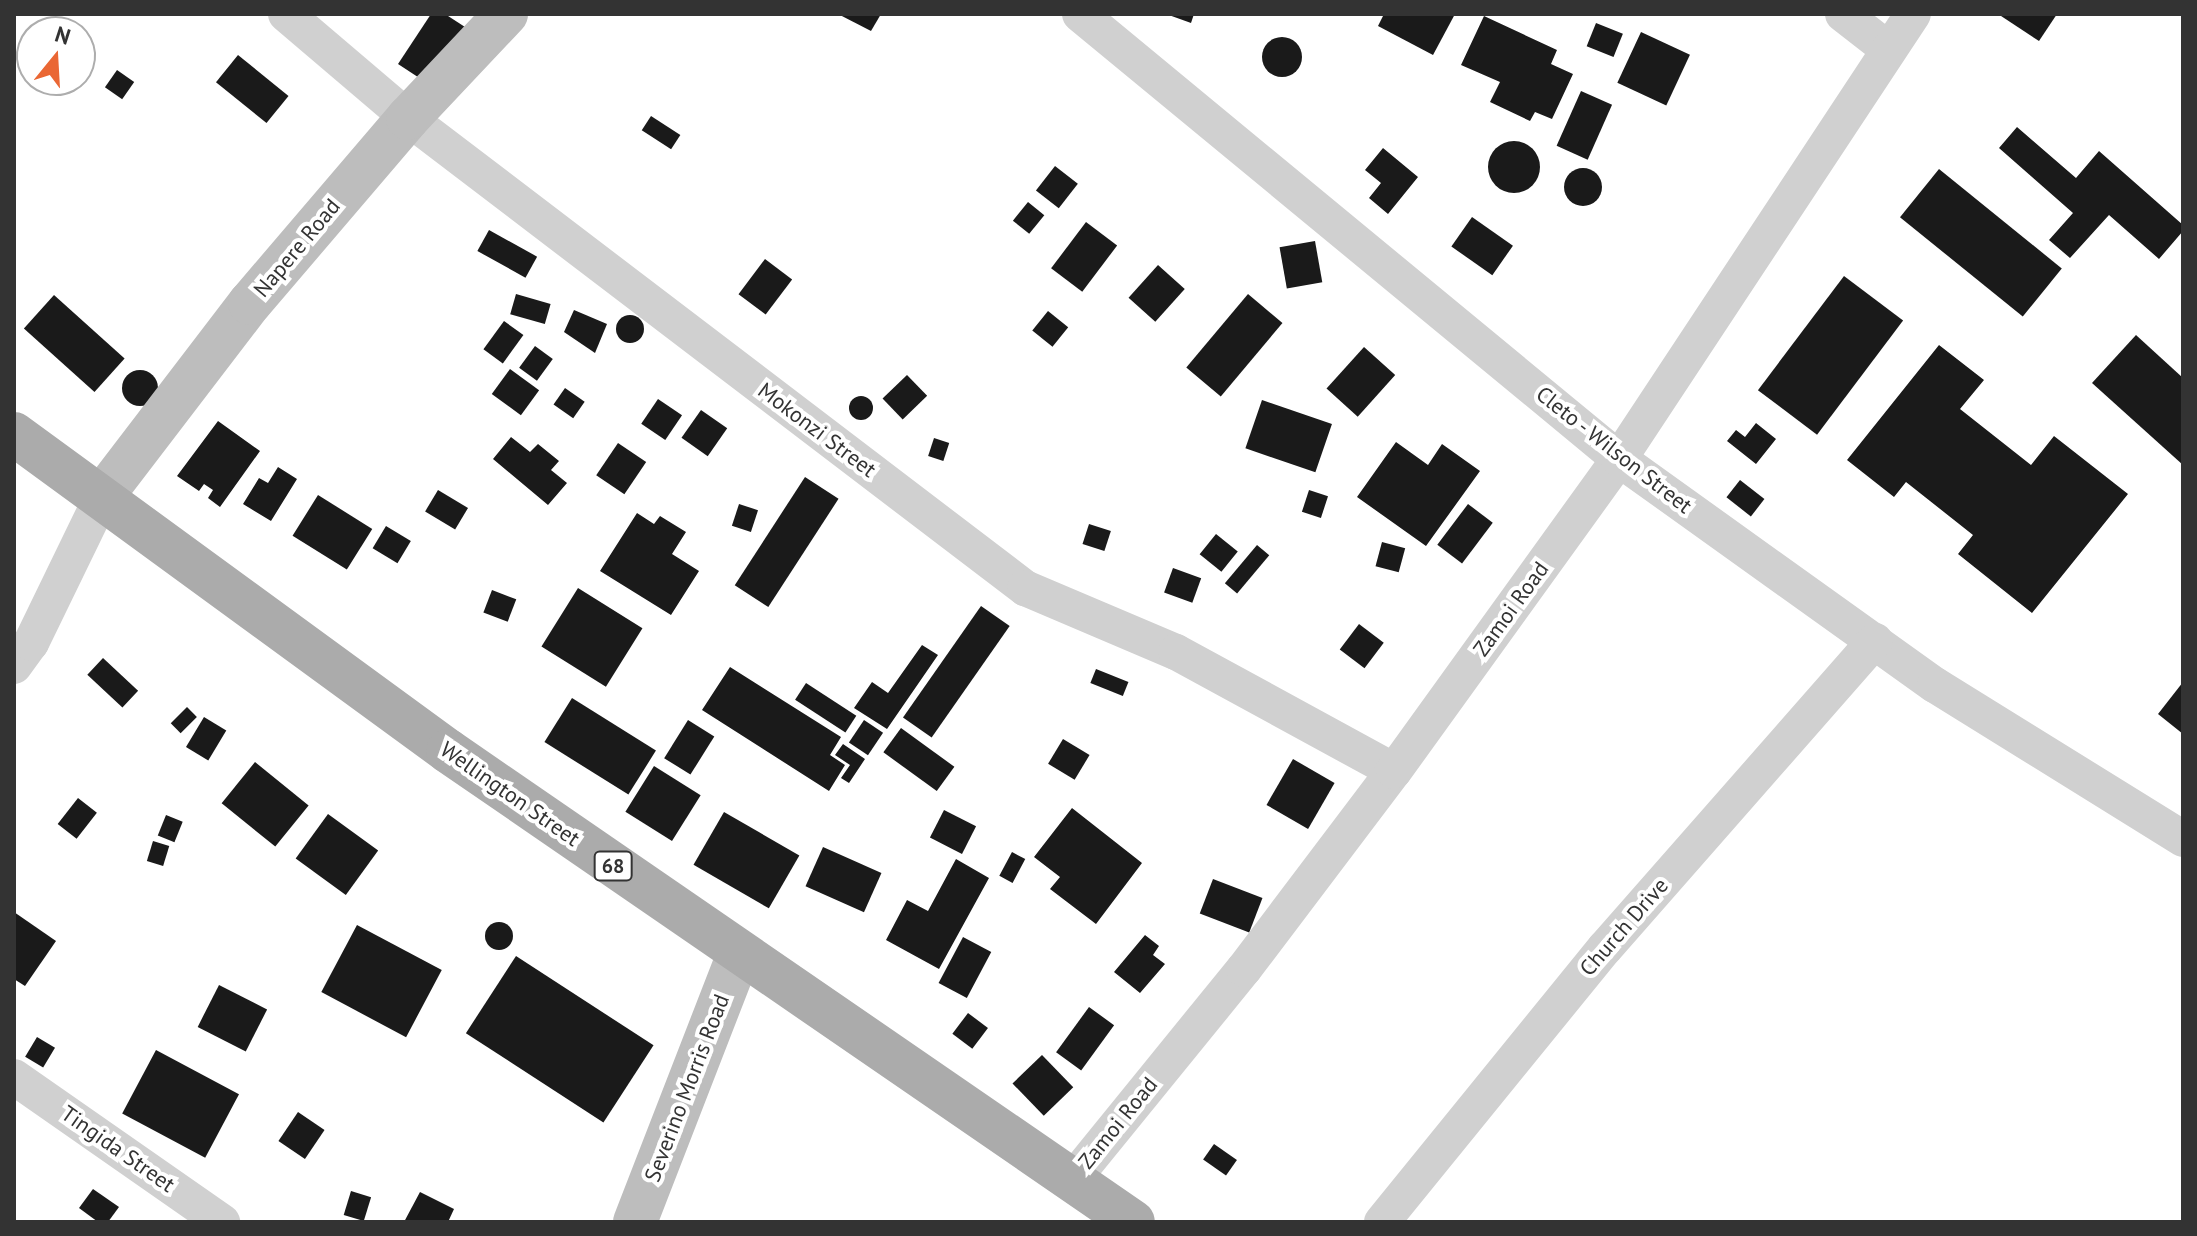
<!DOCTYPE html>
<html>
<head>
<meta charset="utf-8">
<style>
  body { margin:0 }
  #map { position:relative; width:2197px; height:1236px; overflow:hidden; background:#fff; font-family:"PT Sans",sans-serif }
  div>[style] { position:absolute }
  .building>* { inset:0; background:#1a1a1a; transform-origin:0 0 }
  .round { border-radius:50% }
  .street>* { height:36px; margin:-18px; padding:0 18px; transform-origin:18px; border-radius:18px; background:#d0d0d0 }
  .secondary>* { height:44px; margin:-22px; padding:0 22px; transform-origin:22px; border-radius:22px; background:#bdbdbd }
  .primary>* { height:44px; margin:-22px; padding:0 22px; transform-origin:22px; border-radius:22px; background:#ababab }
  span { translate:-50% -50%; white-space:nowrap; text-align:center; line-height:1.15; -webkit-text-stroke:8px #fff; paint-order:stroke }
  .shield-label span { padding:2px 6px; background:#fff; border:2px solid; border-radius:6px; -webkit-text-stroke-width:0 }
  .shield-label { font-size:20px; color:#333; font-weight:700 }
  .street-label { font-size:22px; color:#333 }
  .frame { position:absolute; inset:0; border:16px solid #333; pointer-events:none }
  .north { position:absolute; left:16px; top:16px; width:80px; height:80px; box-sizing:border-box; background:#fff; border:2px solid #adadad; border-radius:50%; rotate:18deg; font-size:22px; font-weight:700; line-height:32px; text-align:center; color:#333 }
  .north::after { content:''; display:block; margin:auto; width:28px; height:36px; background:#ea6734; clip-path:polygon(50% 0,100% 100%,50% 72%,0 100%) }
</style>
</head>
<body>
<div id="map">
  <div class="building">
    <i style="clip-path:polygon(431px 14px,445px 14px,465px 27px,427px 83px,398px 64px)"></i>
    <i style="clip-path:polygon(838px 14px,881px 14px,871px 31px)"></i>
    <i style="clip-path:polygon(1166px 14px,1194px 14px,1191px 23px)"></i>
    <i style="clip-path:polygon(1384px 14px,1455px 14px,1433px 55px,1378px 26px)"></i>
    <i style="clip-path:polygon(1998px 14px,2057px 14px,2039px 41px)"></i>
    <i style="clip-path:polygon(1484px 16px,1557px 50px,1551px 64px,1573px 74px,1552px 119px,1535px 112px,1530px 121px,1490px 102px,1500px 82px,1461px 65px)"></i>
    <i style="left:1596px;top:23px;width:29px;height:25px;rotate:22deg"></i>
    <i style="left:1641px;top:32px;width:54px;height:56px;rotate:25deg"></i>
    <i class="round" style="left:1262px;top:37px;width:40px;height:40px"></i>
    <i style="left:238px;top:55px;width:65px;height:35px;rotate:39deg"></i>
    <i style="left:117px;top:70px;width:21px;height:21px;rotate:35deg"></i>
    <i style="left:1581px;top:91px;width:34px;height:60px;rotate:24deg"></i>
    <i style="left:651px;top:116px;width:35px;height:17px;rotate:33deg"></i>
    <i style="clip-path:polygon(2017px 127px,2076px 178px,2099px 151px,2183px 225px,2183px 231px,2159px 259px,2109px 215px,2070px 258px,2049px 240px,2073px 213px,1999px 148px)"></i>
    <i class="round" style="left:1488px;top:141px;width:52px;height:52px"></i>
    <i style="clip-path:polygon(1383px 148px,1418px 177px,1388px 214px,1369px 198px,1381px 183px,1365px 170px)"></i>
    <i style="left:1055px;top:166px;width:29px;height:31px;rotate:38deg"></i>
    <i class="round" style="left:1564px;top:168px;width:38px;height:38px"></i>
    <i style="left:1939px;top:169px;width:158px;height:62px;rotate:39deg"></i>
    <i style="left:1028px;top:202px;width:21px;height:24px;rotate:39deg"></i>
    <i style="left:1472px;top:217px;width:50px;height:36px;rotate:35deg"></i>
    <i style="left:1086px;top:222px;width:39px;height:58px;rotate:37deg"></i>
    <i style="left:489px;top:230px;width:55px;height:24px;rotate:29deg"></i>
    <i style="left:1315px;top:241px;width:42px;height:36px;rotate:80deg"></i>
    <i style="left:765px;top:259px;width:34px;height:44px;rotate:37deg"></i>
    <i style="left:1158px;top:265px;width:36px;height:44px;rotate:42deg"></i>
    <i style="left:1844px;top:276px;width:74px;height:143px;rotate:37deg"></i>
    <i style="left:516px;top:294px;width:36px;height:21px;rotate:16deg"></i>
    <i style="left:1248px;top:294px;width:45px;height:96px;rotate:40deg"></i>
    <i style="left:54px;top:295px;width:95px;height:45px;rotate:42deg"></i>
    <i style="clip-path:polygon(574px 310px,607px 324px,595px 353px,564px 332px)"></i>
    <i style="left:1048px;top:311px;width:26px;height:25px;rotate:39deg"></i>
    <i class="round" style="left:616px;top:315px;width:28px;height:28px"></i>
    <i style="left:504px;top:321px;width:24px;height:35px;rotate:36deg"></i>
    <i style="clip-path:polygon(2136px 335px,2183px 378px,2183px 465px,2092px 383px)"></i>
    <i style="clip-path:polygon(1939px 345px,1984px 380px,1960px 409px,2031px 465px,2054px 436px,2128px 494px,2032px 613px,1958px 554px,1973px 535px,1906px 482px,1894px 497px,1847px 460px)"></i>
    <i style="left:535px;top:346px;width:22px;height:27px;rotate:36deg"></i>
    <i style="left:1364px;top:347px;width:42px;height:56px;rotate:42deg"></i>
    <i style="left:510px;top:369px;width:36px;height:31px;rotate:36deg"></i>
    <i class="round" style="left:122px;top:370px;width:36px;height:36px"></i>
    <i style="left:907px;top:375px;width:29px;height:34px;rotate:46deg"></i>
    <i style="left:565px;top:388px;width:24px;height:20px;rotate:35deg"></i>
    <i class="round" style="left:849px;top:396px;width:24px;height:24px"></i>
    <i style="left:658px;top:399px;width:29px;height:30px;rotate:34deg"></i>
    <i style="left:1262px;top:400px;width:74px;height:51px;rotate:19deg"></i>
    <i style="left:701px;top:410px;width:32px;height:34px;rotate:35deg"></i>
    <i style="clip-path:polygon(218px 421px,260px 451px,220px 507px,208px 498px,213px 490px,204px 484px,199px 491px,177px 476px)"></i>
    <i style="clip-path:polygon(1756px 423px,1776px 439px,1756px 464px,1727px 441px,1736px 430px,1745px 437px)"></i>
    <i style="clip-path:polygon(511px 437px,530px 452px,538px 444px,559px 461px,551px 470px,567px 483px,548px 505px,493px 459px)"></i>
    <i style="left:934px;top:438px;width:16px;height:19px;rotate:18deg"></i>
    <i style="clip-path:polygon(1396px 442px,1428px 465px,1442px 444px,1480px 471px,1426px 546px,1357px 497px)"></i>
    <i style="left:618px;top:443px;width:34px;height:39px;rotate:34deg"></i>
    <i style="clip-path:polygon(278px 467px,297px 479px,271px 521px,243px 504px,259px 478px,268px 483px)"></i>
    <i style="left:805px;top:477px;width:40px;height:129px;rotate:33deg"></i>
    <i style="left:1740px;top:480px;width:31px;height:22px;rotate:38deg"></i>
    <i style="left:438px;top:490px;width:35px;height:25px;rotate:31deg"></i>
    <i style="left:1309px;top:490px;width:20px;height:23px;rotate:18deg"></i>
    <i style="left:318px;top:495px;width:64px;height:48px;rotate:32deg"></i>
    <i style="left:739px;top:504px;width:20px;height:23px;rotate:18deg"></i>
    <i style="left:1468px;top:504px;width:31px;height:51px;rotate:37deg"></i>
    <i style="clip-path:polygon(637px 513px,654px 524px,660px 516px,686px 532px,672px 554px,699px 571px,671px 615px,600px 571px)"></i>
    <i style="left:1089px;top:524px;width:23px;height:21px;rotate:18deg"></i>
    <i style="left:386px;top:526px;width:29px;height:26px;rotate:31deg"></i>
    <i style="left:1216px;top:534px;width:28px;height:26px;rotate:39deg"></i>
    <i style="left:1382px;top:542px;width:24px;height:25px;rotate:15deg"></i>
    <i style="left:1257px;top:545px;width:16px;height:50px;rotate:40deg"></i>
    <i style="left:1173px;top:568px;width:30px;height:26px;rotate:20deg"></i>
    <i style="left:578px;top:588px;width:76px;height:69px;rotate:32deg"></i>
    <i style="left:492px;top:590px;width:26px;height:24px;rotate:21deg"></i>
    <i style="left:981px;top:606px;width:35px;height:136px;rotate:35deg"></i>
    <i style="left:1359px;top:624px;width:31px;height:32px;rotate:37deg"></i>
    <i style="clip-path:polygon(922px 645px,938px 655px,887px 729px,854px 708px,872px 682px,888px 693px)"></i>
    <i style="left:103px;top:658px;width:48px;height:23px;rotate:43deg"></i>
    <i style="clip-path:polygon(730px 667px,841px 737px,830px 755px,845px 765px,829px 791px,702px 710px)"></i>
    <i style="left:1096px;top:669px;width:35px;height:15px;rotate:22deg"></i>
    <i style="clip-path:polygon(2183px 682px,2183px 734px,2158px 714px)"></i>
    <i style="left:806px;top:683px;width:60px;height:20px;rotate:33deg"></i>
    <i style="left:572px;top:698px;width:99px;height:52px;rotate:32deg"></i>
    <i style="left:187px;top:707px;width:14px;height:23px;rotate:45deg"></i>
    <i style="left:204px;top:717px;width:26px;height:35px;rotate:31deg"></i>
    <i style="left:688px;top:720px;width:31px;height:45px;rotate:32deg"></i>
    <i style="left:864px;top:720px;width:23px;height:27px;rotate:34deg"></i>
    <i style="left:901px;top:728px;width:66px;height:30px;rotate:36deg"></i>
    <i style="left:1063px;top:739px;width:31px;height:29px;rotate:31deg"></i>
    <i style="clip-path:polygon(843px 744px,865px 759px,849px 783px,841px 778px,850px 765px,835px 755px)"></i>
    <i style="left:1293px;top:759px;width:48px;height:53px;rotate:30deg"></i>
    <i style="left:255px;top:762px;width:69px;height:53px;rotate:39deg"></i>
    <i style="left:654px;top:766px;width:55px;height:54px;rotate:32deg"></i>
    <i style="left:78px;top:798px;width:24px;height:33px;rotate:38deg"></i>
    <i style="clip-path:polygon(1072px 808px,1142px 863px,1096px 924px,1050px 889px,1060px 877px,1034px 857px)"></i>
    <i style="left:944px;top:810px;width:36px;height:31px;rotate:27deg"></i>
    <i style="left:724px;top:812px;width:87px;height:61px;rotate:30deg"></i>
    <i style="left:328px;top:814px;width:62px;height:55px;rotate:36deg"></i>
    <i style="left:166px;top:815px;width:18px;height:22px;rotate:22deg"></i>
    <i style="left:153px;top:841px;width:17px;height:21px;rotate:17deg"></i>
    <i style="left:823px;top:847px;width:64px;height:43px;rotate:24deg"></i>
    <i style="left:1012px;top:852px;width:15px;height:27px;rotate:28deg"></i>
    <i style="clip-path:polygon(956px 859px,989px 878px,939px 969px,886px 940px,907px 900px,928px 911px)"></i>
    <i style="left:1213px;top:879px;width:53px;height:37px;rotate:21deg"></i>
    <i style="clip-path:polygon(14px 912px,56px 941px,25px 986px,14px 979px)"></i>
    <i class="round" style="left:485px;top:922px;width:28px;height:28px"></i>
    <i style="left:357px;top:925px;width:96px;height:76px;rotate:28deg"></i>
    <i style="clip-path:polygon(1145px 935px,1159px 946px,1153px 955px,1165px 964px,1140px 993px,1114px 972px)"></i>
    <i style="left:963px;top:937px;width:32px;height:52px;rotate:28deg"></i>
    <i style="left:516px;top:956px;width:164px;height:92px;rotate:33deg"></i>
    <i style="left:219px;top:985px;width:54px;height:47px;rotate:27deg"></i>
    <i style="left:1089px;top:1007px;width:31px;height:56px;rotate:36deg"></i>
    <i style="left:968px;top:1013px;width:25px;height:26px;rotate:37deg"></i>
    <i style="left:37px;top:1037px;width:21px;height:23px;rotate:31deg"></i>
    <i style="left:156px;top:1050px;width:94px;height:72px;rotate:28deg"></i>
    <i style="left:1042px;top:1055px;width:45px;height:41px;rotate:46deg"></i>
    <i style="left:298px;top:1112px;width:32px;height:35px;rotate:34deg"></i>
    <i style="left:1214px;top:1144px;width:28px;height:19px;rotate:35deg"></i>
    <i style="clip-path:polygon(93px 1189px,119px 1207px,108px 1222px,98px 1222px,79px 1208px)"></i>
    <i style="left:351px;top:1191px;width:21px;height:25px;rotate:17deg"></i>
    <i style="clip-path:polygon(420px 1192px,454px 1209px,448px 1222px,404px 1222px)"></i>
  </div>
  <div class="street">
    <i style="left:286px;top:14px;width:160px;rotate:40.4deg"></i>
    <i style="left:408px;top:118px;width:776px;rotate:37.3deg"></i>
    <i style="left:1025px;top:588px;width:164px;rotate:23deg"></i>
    <i style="left:1176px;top:652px;width:248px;rotate:28.6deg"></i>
    <i style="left:1080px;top:14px;width:699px;rotate:39.54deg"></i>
    <i style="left:1619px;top:459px;width:388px;rotate:35.6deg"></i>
    <i style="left:1935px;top:685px;width:292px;rotate:31.8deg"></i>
    <i style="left:1843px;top:14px;width:57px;rotate:37.9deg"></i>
    <i style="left:14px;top:666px;width:29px;rotate:-54deg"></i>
    <i style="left:31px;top:643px;width:165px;rotate:-64.1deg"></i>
    <i style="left:14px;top:1077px;width:254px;rotate:34.9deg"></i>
    <i style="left:1074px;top:1178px;width:269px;rotate:-50.9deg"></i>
    <i style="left:1244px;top:969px;width:248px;rotate:-52.9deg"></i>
    <i style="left:1394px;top:771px;width:385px;rotate:-54.2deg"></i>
    <i style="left:1619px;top:459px;width:533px;rotate:-56.55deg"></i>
    <i style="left:1382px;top:1222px;width:353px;rotate:-50.9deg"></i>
    <i style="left:1605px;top:948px;width:409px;rotate:-48.7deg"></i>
  </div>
  <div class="secondary">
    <i style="left:103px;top:495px;width:242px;rotate:-52.6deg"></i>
    <i style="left:250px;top:303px;width:243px;rotate:-49.5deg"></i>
    <i style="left:408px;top:118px;width:143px;rotate:-46.7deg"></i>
    <i style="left:635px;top:1222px;width:287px;rotate:-68.8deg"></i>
  </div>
  <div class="primary">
    <i style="left:14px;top:434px;width:537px;rotate:36.14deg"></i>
    <i style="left:448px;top:751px;width:831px;rotate:34.51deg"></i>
  </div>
  <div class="shield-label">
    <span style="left:613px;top:866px">68</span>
  </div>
  <div class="street-label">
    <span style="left:297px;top:248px;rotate:-50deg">Napere Road</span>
    <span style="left:817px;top:430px;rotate:37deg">Mokonzi Street</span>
    <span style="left:1614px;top:450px;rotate:38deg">Cleto - Wilson Street</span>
    <span style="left:1511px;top:609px;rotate:-54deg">Zamoi Road</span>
    <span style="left:510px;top:794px;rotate:35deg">Wellington Street</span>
    <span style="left:1624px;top:927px;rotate:-49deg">Church Drive</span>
    <span style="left:687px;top:1088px;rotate:-69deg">Severino Morris Road</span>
    <span style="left:1118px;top:1123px;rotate:-51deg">Zamoi Road</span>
    <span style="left:118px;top:1149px;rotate:35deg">Tingida Street</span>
  </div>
  <div class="frame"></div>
  <div class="north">N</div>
</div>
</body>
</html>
